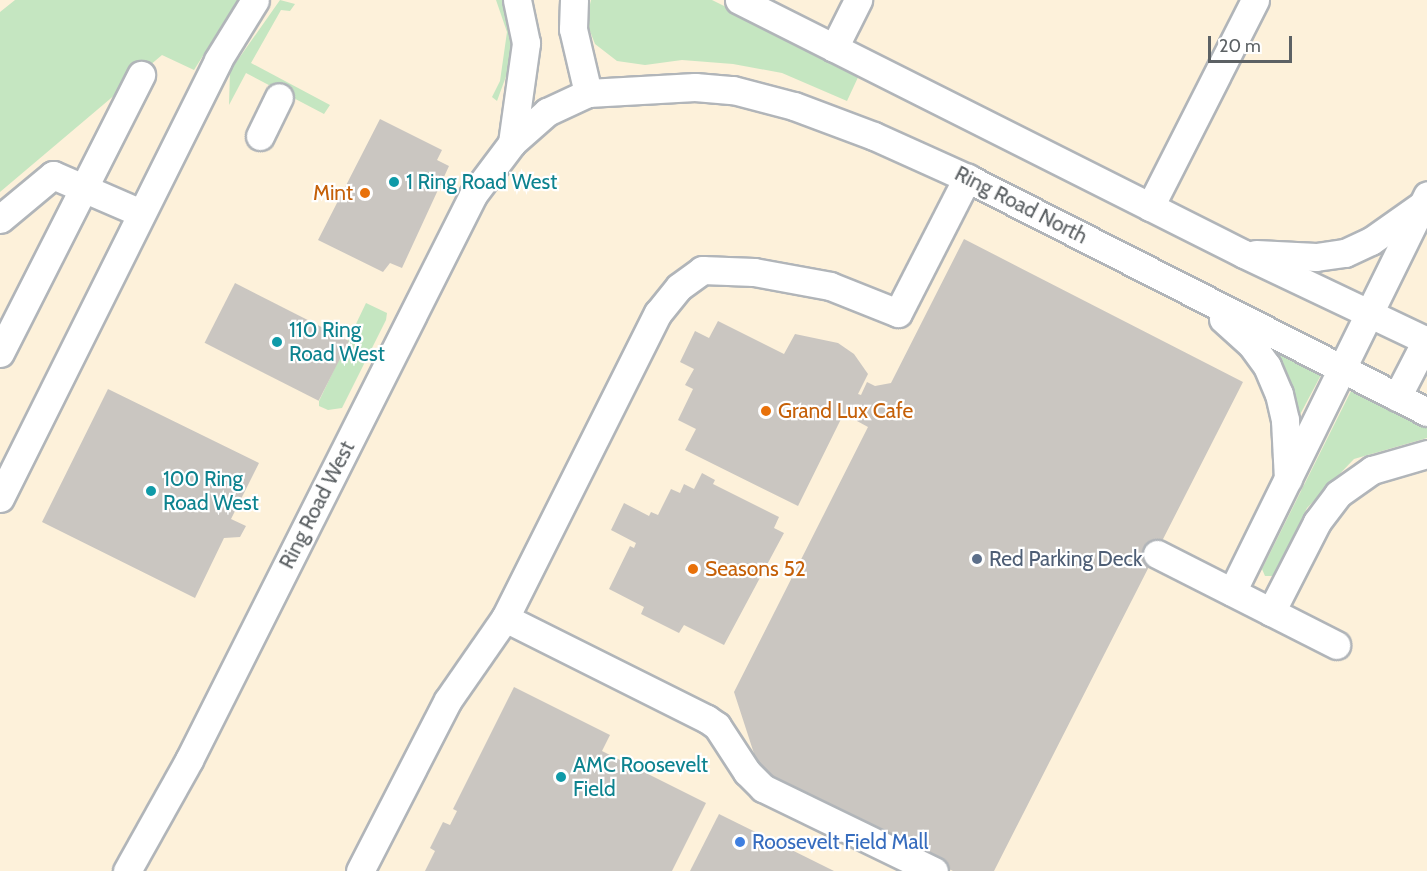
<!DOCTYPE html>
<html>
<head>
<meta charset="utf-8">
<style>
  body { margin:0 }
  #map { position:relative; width:1427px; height:871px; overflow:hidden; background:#eeebe4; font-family:Cabin,sans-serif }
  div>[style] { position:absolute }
  .commercial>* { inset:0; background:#fdf1da; transform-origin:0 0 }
  .green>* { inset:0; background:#c5e6c1 }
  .building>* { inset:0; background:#cac6c1; transform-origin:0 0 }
  .roads { filter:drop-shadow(2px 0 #b1b5b9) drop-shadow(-2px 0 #b1b5b9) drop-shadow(0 2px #b1b5b9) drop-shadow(0 -2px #b1b5b9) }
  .minor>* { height:27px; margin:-13.5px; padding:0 13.5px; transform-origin:13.5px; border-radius:13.5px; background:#fff }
  .dots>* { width:16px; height:16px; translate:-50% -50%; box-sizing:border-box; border:3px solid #fff; border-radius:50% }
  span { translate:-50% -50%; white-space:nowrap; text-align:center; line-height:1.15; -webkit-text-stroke:4.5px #fff; paint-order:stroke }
  .culture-label { font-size:21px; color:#0d838f }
  .left { translate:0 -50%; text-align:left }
  .food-label { font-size:21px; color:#c56008 }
  .right { translate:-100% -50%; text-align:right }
  .street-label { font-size:21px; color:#5c6164 }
  .service-label { font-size:21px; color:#4e5e75 }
  .shop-label { font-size:21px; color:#366cbe }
  .scale { position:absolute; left:1208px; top:36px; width:84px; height:27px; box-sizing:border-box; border:3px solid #5c6164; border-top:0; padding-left:8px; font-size:18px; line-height:21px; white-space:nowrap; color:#5c6164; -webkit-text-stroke:4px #fff; paint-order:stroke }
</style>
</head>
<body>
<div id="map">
  <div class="commercial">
    <i style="left:0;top:0;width:1427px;height:871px"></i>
  </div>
  <div class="green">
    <i style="clip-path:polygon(15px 0,238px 0,194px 70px,162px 55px,0 192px,0 12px)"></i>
    <i style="clip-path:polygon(280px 0,295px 4px,290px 11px,281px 10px,251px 63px,330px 105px,324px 114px,246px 73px,229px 105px,230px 71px)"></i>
    <i style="clip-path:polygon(496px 0,507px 0,515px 52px,497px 101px,492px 97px,500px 81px,507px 32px)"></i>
    <i style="clip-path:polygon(591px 0,712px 0,860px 73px,847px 101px,782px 73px,733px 64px,682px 60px,645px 65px,617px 61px,595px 44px,586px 21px)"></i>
    <i style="clip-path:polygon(366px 303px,387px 313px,386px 320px,342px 408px,328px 410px,319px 406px,319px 401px)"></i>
    <i style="clip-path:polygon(1264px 345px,1322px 373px,1294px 426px,1292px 396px,1286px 374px)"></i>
    <i style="clip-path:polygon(1352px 389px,1427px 425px,1427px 438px,1354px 459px,1307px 508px,1274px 576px,1265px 576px,1262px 569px)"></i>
  </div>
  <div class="building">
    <i style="clip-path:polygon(380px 119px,442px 150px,437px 160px,449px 166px,402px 268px,390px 263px,383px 272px,318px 240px)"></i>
    <i style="clip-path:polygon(964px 239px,1243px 382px,994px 871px,953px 871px,760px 772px,734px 692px,868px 427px,857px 421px,861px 413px,851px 408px,846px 416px,843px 415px,798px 506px,685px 450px,696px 429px,678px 420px,693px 389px,685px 385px,694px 369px,680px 362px,695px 331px,709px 338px,718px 321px,784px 354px,795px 334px,838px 343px,854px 354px,868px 374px,858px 394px,861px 395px,867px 382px,875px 386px,891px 383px)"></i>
    <i style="left:235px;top:283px;width:128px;height:67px;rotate:27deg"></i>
    <i style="clip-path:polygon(108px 389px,259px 463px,231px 519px,246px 526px,240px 537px,224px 538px,195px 598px,42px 522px)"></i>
    <i style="clip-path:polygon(702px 473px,715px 480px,713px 484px,779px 517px,774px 528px,784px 533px,724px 645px,684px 625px,679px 633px,641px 614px,644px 607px,609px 589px,630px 546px,634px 548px,636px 543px,611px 530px,624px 503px,649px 516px,651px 512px,658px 515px,671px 489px,680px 493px,684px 484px,694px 489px)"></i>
    <i style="clip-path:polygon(514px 687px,610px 735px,602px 751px,706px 803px,672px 871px,425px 871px,435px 851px,430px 848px,443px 822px,450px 825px,457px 811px,453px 809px)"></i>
    <i style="clip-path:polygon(719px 814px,834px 871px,690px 871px)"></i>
  </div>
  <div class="roads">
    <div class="minor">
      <i style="left:574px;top:0;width:29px;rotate:92deg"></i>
      <i style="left:573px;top:29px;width:66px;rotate:76.8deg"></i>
      <i style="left:739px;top:0;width:565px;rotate:26.7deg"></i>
      <i style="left:1244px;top:254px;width:203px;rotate:25.4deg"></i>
      <i style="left:834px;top:48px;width:54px;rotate:-63.4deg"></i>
      <i style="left:260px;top:136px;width:43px;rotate:-64deg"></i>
      <i style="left:512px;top:143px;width:101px;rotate:-82deg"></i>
      <i style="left:526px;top:43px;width:44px;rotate:-101.8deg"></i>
      <i style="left:1150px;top:207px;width:232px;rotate:-63.1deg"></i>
      <i style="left:0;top:219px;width:69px;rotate:-39.7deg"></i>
      <i style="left:53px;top:175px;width:96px;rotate:23.4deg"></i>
      <i style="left:1256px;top:254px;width:60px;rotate:2.9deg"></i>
      <i style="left:1316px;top:257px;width:29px;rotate:-8deg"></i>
      <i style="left:1345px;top:253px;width:29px;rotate:-25deg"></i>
      <i style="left:1371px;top:241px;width:62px;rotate:-35.2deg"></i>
      <i style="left:1223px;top:319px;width:38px;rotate:42deg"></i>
      <i style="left:1251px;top:344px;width:27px;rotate:54deg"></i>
      <i style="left:1267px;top:366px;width:30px;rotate:67deg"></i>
      <i style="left:1279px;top:394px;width:27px;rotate:77deg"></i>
      <i style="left:1285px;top:420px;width:59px;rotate:87.1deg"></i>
      <i style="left:0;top:353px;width:312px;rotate:-63.1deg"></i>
      <i style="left:1397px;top:397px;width:65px;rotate:-62.7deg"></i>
      <i style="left:0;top:498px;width:489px;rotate:-63.5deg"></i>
      <i style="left:218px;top:60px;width:70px;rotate:-58.3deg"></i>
      <i style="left:1157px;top:554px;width:201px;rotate:26.9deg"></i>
      <i style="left:1232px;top:592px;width:442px;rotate:-63.8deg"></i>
      <i style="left:1271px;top:612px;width:101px;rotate:-62.9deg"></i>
      <i style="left:1317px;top:522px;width:35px;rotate:-53deg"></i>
      <i style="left:1338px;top:494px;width:42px;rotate:-35.2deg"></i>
      <i style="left:1372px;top:470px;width:57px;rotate:-16.2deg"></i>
      <i style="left:505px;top:618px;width:226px;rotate:26.6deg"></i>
      <i style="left:707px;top:719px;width:12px;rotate:35deg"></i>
      <i style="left:717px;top:726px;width:55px;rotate:56.9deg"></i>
      <i style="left:747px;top:772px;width:23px;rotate:45deg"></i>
      <i style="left:763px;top:788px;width:190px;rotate:25.9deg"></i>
      <i style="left:127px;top:871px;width:127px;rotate:-60.8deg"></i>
      <i style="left:189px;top:760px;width:632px;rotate:-63.31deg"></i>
      <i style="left:473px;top:195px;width:65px;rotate:-53.1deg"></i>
      <i style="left:512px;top:143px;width:47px;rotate:-41.5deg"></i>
      <i style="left:547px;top:112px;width:45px;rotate:-24.9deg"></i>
      <i style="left:588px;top:93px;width:107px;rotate:-3.2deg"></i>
      <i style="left:695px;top:87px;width:38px;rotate:5deg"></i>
      <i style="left:733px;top:90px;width:63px;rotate:14.7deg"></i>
      <i style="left:794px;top:106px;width:85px;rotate:20.6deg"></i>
      <i style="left:874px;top:136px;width:102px;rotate:24.3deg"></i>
      <i style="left:967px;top:178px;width:516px;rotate:26.96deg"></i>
      <i style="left:360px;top:871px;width:192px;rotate:-62.8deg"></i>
      <i style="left:448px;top:700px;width:100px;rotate:-55.2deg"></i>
      <i style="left:505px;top:618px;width:341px;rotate:-63.4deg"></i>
      <i style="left:658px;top:313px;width:33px;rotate:-51deg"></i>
      <i style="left:679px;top:287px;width:29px;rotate:-36deg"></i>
      <i style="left:702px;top:270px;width:52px;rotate:2.2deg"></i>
      <i style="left:754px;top:272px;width:77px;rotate:10.4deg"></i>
      <i style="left:830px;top:286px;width:73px;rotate:21.7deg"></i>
      <i style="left:898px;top:313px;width:152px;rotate:-62.9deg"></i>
    </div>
  </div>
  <div class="dots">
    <i style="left:394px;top:182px;background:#0f9aa8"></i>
    <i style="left:365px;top:193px;background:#e8710a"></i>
    <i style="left:277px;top:342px;background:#0f9aa8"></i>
    <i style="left:766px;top:411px;background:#e8710a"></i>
    <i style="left:151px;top:491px;background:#0f9aa8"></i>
    <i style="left:977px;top:559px;background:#5c6f8a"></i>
    <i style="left:693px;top:569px;background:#e8710a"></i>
    <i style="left:561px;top:777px;background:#0f9aa8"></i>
    <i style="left:740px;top:842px;background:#3f7fe0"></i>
  </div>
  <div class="culture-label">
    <span class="left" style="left:406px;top:182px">1 Ring Road West</span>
    <span class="left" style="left:289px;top:342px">110 Ring<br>Road West</span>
    <span class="left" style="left:163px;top:491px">100 Ring<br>Road West</span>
    <span class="left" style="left:573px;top:777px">AMC Roosevelt<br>Field</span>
  </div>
  <div class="food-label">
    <span class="right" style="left:353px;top:193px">Mint</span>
    <span class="left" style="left:778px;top:411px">Grand Lux Cafe</span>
    <span class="left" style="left:705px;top:569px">Seasons 52</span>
  </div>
  <div class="street-label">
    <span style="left:1021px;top:205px;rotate:27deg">Ring Road North</span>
    <span style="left:317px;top:505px;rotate:-63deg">Ring Road West</span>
  </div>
  <div class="service-label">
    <span class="left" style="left:989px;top:559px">Red Parking Deck</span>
  </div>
  <div class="shop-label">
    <span class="left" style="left:752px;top:842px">Roosevelt Field Mall</span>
  </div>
  <div class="scale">20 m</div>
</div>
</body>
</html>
